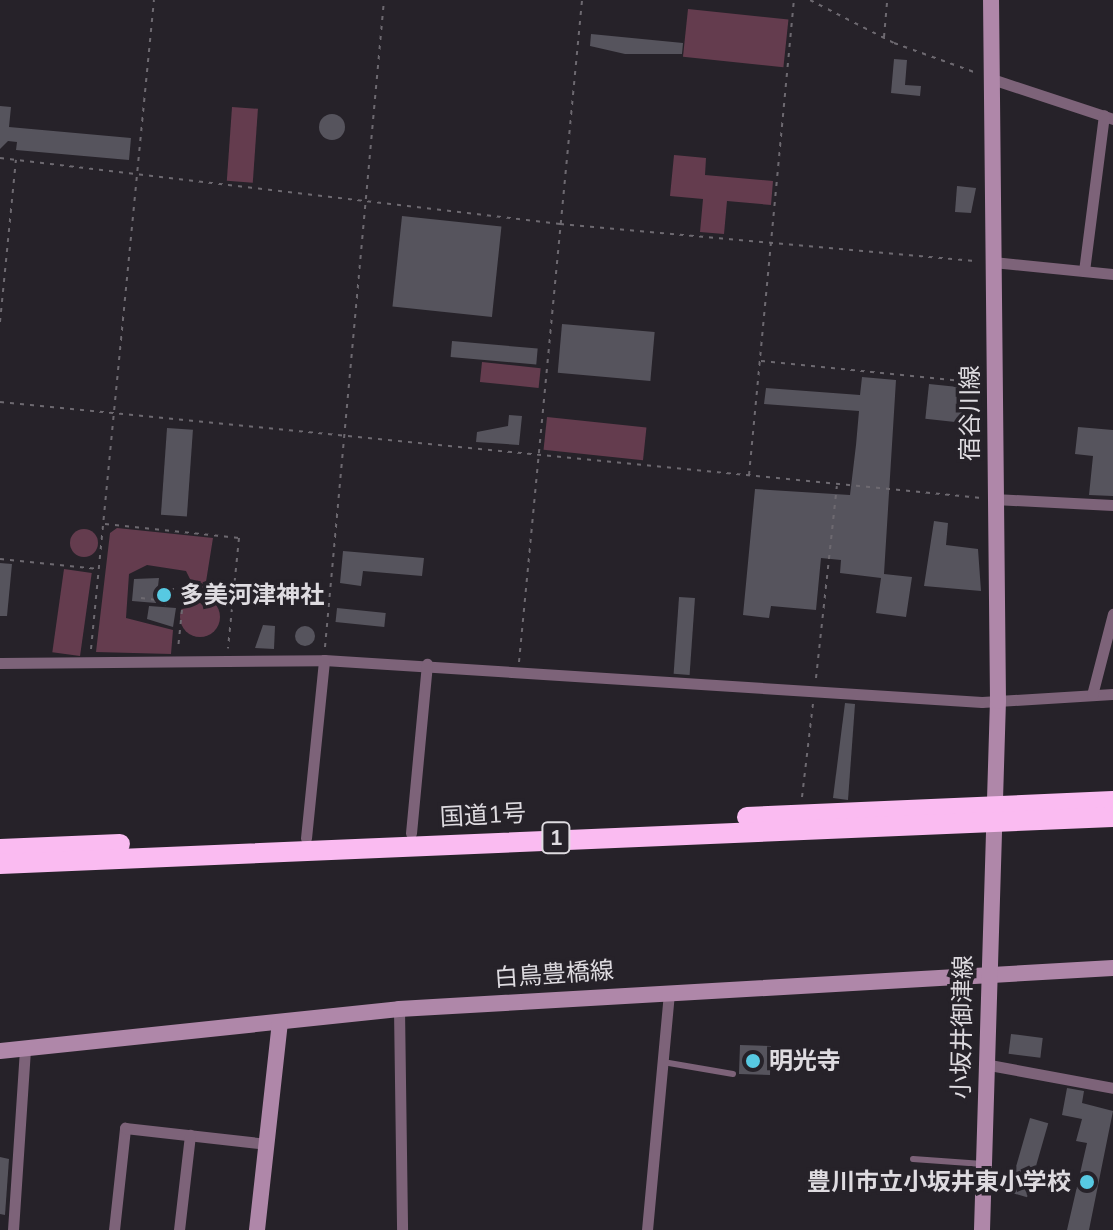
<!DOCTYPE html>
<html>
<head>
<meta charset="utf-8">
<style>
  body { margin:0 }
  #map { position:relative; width:1113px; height:1230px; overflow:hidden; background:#262229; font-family:Mulish,"Noto Sans JP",sans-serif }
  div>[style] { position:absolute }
  .green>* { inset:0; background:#643c4e; transform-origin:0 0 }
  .round { border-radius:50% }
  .building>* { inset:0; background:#56545d; transform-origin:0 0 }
  .path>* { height:2px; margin-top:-1px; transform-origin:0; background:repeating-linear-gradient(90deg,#6d6970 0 4px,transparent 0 10px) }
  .lane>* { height:6px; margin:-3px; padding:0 3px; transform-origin:3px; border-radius:3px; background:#7d6379 }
  .street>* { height:11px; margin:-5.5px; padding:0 5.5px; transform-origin:5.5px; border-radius:5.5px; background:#7d6379 }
  .secondary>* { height:16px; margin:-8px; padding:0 8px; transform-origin:8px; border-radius:8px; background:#af87a9 }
  .highway>* { height:20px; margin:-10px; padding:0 10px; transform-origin:10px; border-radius:10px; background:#fabbf1 }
  .dots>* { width:22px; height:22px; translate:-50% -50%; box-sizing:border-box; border:4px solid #262229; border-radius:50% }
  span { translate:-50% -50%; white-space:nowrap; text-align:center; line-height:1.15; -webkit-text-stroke:7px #262229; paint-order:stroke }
  .shield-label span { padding:2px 6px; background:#262229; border:2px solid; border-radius:6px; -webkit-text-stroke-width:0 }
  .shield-label { font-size:22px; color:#dedbe0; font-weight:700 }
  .street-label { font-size:24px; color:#dedbe0 }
  .poi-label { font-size:24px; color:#dedbe0; font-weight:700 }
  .left { translate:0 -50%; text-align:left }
  .right { translate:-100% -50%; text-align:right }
</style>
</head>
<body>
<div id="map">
  <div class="green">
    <i style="left:688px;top:9px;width:101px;height:48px;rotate:6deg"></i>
    <i style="left:232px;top:107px;width:26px;height:74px;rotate:4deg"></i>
    <i style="clip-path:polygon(674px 155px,706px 158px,705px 175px,773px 181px,771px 205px,727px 201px,724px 234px,700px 232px,703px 199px,670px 196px)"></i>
    <i style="left:482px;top:362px;width:59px;height:20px;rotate:6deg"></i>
    <i style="left:547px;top:417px;width:100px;height:33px;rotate:6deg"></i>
    <i style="clip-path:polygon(117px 528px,213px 538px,205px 588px,193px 585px,186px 571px,147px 565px,129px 574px,126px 618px,173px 630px,171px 654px,96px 652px,110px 533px)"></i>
    <i class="round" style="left:70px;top:529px;width:28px;height:28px"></i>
    <i style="left:64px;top:569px;width:28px;height:84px;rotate:8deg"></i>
    <i class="round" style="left:180px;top:597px;width:40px;height:40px"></i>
  </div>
  <div class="building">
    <i style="clip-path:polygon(591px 34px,683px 43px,682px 54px,625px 54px,590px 46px)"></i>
    <i style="clip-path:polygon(894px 59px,907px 60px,905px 85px,921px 86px,920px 96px,891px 93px)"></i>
    <i style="clip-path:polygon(0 106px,11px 107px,9px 127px,131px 138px,129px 160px,16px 150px,17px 142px,8px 141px,0 149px)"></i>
    <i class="round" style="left:319px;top:114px;width:26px;height:26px"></i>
    <i style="clip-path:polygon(957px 186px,976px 188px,971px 213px,955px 212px)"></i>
    <i style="left:402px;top:216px;width:100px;height:91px;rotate:6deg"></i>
    <i style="left:562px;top:324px;width:93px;height:49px;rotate:5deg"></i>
    <i style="left:452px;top:341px;width:86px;height:16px;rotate:5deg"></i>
    <i style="clip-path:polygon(862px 377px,896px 380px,884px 574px,912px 577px,906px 617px,876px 613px,881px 578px,840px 573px,841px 560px,821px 558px,816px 610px,771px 606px,769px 618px,743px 615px,755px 489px,850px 495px,856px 445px,859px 411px,764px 404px,766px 388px,860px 395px)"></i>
    <i style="left:929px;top:384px;width:39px;height:35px;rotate:6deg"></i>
    <i style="clip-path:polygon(509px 415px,522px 416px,519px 445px,476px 442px,477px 432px,508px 426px)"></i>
    <i style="clip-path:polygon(1078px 427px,1113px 430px,1113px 496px,1089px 495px,1093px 456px,1075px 454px)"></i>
    <i style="left:167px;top:428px;width:26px;height:87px;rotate:4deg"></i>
    <i style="clip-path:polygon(934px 521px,948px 523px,946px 545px,978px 549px,981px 591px,924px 586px)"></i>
    <i style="clip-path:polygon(343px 551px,424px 558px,422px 576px,363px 571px,361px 586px,340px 583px)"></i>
    <i style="clip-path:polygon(0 563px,12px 564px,7px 616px,0 616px)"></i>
    <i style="clip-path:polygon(159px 578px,156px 603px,132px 601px,134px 579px)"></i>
    <i style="left:679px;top:597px;width:16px;height:77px;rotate:4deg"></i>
    <i style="clip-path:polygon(149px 606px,176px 608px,173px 627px,147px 619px)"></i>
    <i style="left:337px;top:608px;width:49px;height:14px;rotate:6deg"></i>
    <i style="clip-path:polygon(263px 625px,275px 626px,274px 649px,255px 648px)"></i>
    <i class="round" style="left:295px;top:626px;width:20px;height:20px"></i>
    <i style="clip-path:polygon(845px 703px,855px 704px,848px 800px,833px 798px)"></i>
    <i style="left:1011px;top:1034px;width:32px;height:20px;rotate:7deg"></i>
    <i style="left:740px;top:1045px;width:31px;height:29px;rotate:2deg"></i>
    <i style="clip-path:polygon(1067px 1088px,1084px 1091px,1082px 1103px,1113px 1111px,1089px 1230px,1067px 1230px,1087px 1143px,1076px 1141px,1082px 1119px,1062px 1115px)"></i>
    <i style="left:1030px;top:1118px;width:19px;height:77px;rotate:16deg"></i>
    <i style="clip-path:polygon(0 1157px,9px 1159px,5px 1215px,0 1214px)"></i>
  </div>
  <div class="path">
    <i style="left:810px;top:0;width:94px;rotate:27.1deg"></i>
    <i style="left:894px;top:43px;width:88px;rotate:19.9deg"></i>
    <i style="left:884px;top:37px;width:37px;rotate:-85deg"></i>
    <i style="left:0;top:158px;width:564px;rotate:6.72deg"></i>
    <i style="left:560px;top:224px;width:419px;rotate:5.1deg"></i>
    <i style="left:0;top:322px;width:163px;rotate:-84.4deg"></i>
    <i style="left:761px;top:361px;width:222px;rotate:5.7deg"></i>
    <i style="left:0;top:402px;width:986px;rotate:5.59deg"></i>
    <i style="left:749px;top:475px;width:477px;rotate:-84.6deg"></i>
    <i style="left:105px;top:524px;width:135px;rotate:6deg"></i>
    <i style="left:239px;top:538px;width:111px;rotate:95.7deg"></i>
    <i style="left:0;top:559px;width:99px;rotate:5.8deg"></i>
    <i style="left:160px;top:588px;width:24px;rotate:5deg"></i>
    <i style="left:184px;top:590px;width:59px;rotate:95.8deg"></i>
    <i style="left:141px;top:598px;width:24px;rotate:7deg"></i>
    <i style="left:165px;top:606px;width:18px;rotate:-84deg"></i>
    <i style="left:325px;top:647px;width:650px;rotate:-84.79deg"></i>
    <i style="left:91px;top:649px;width:652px;rotate:-84.46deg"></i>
    <i style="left:519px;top:662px;width:665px;rotate:-84.56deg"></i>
    <i style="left:816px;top:678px;width:193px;rotate:-83.8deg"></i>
    <i style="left:802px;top:797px;width:94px;rotate:-83.3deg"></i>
  </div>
  <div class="lane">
    <i style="left:663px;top:1062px;width:71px;rotate:9.7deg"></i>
    <i style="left:913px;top:1159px;width:70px;rotate:4.1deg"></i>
  </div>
  <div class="street">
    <i style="left:992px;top:79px;width:127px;rotate:18.3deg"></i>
    <i style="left:993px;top:262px;width:121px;rotate:5.7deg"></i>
    <i style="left:1084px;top:271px;width:157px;rotate:-82.7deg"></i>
    <i style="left:994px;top:499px;width:119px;rotate:2.9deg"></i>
    <i style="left:0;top:663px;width:324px;rotate:-0.5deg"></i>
    <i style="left:324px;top:660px;width:659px;rotate:3.65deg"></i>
    <i style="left:982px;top:702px;width:131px;rotate:-3.5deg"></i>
    <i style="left:1092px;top:695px;width:84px;rotate:-75.5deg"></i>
    <i style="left:411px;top:833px;width:170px;rotate:-84.6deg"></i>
    <i style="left:306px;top:838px;width:179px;rotate:-84.2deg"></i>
    <i style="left:399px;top:1009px;width:221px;rotate:89.2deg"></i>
    <i style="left:984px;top:1064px;width:131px;rotate:10.5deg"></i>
    <i style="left:13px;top:1230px;width:182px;rotate:-86.2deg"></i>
    <i style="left:114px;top:1230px;width:103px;rotate:-83.8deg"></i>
    <i style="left:125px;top:1128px;width:143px;rotate:6.4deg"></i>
    <i style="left:179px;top:1230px;width:96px;rotate:-83.4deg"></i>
    <i style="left:647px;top:1230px;width:240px;rotate:-84.7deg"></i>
  </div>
  <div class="secondary">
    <i style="left:0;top:1051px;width:401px;rotate:-6deg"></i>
    <i style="left:399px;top:1009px;width:715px;rotate:-3.29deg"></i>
    <i style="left:257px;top:1230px;width:209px;rotate:-83.7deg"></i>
    <i style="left:982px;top:1230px;width:529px;rotate:-88.27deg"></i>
    <i style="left:998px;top:701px;width:701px;rotate:-90.57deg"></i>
  </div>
  <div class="highway">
    <i style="left:747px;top:817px;width:366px;rotate:-2.5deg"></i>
    <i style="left:0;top:849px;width:120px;rotate:-2.4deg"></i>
    <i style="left:0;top:864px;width:1114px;rotate:-2.42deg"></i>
  </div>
  <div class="dots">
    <i style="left:164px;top:595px;background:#57c9e2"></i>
    <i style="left:753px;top:1061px;background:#57c9e2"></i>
    <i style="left:1087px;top:1182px;background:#57c9e2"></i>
  </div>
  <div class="shield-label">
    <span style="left:556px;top:838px">1</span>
  </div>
  <div class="street-label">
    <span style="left:970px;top:413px;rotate:-90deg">宿谷川線</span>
    <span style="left:483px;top:815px;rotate:-3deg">国道1号</span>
    <span style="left:554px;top:974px;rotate:-4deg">白鳥豊橋線</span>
    <span style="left:962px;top:1027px;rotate:-89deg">小坂井御津線</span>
  </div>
  <div class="poi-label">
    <span class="left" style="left:180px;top:595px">多美河津神社</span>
    <span class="left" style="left:769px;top:1061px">明光寺</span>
    <span class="right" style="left:1071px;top:1182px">豊川市立小坂井東小学校</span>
  </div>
</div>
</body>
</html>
